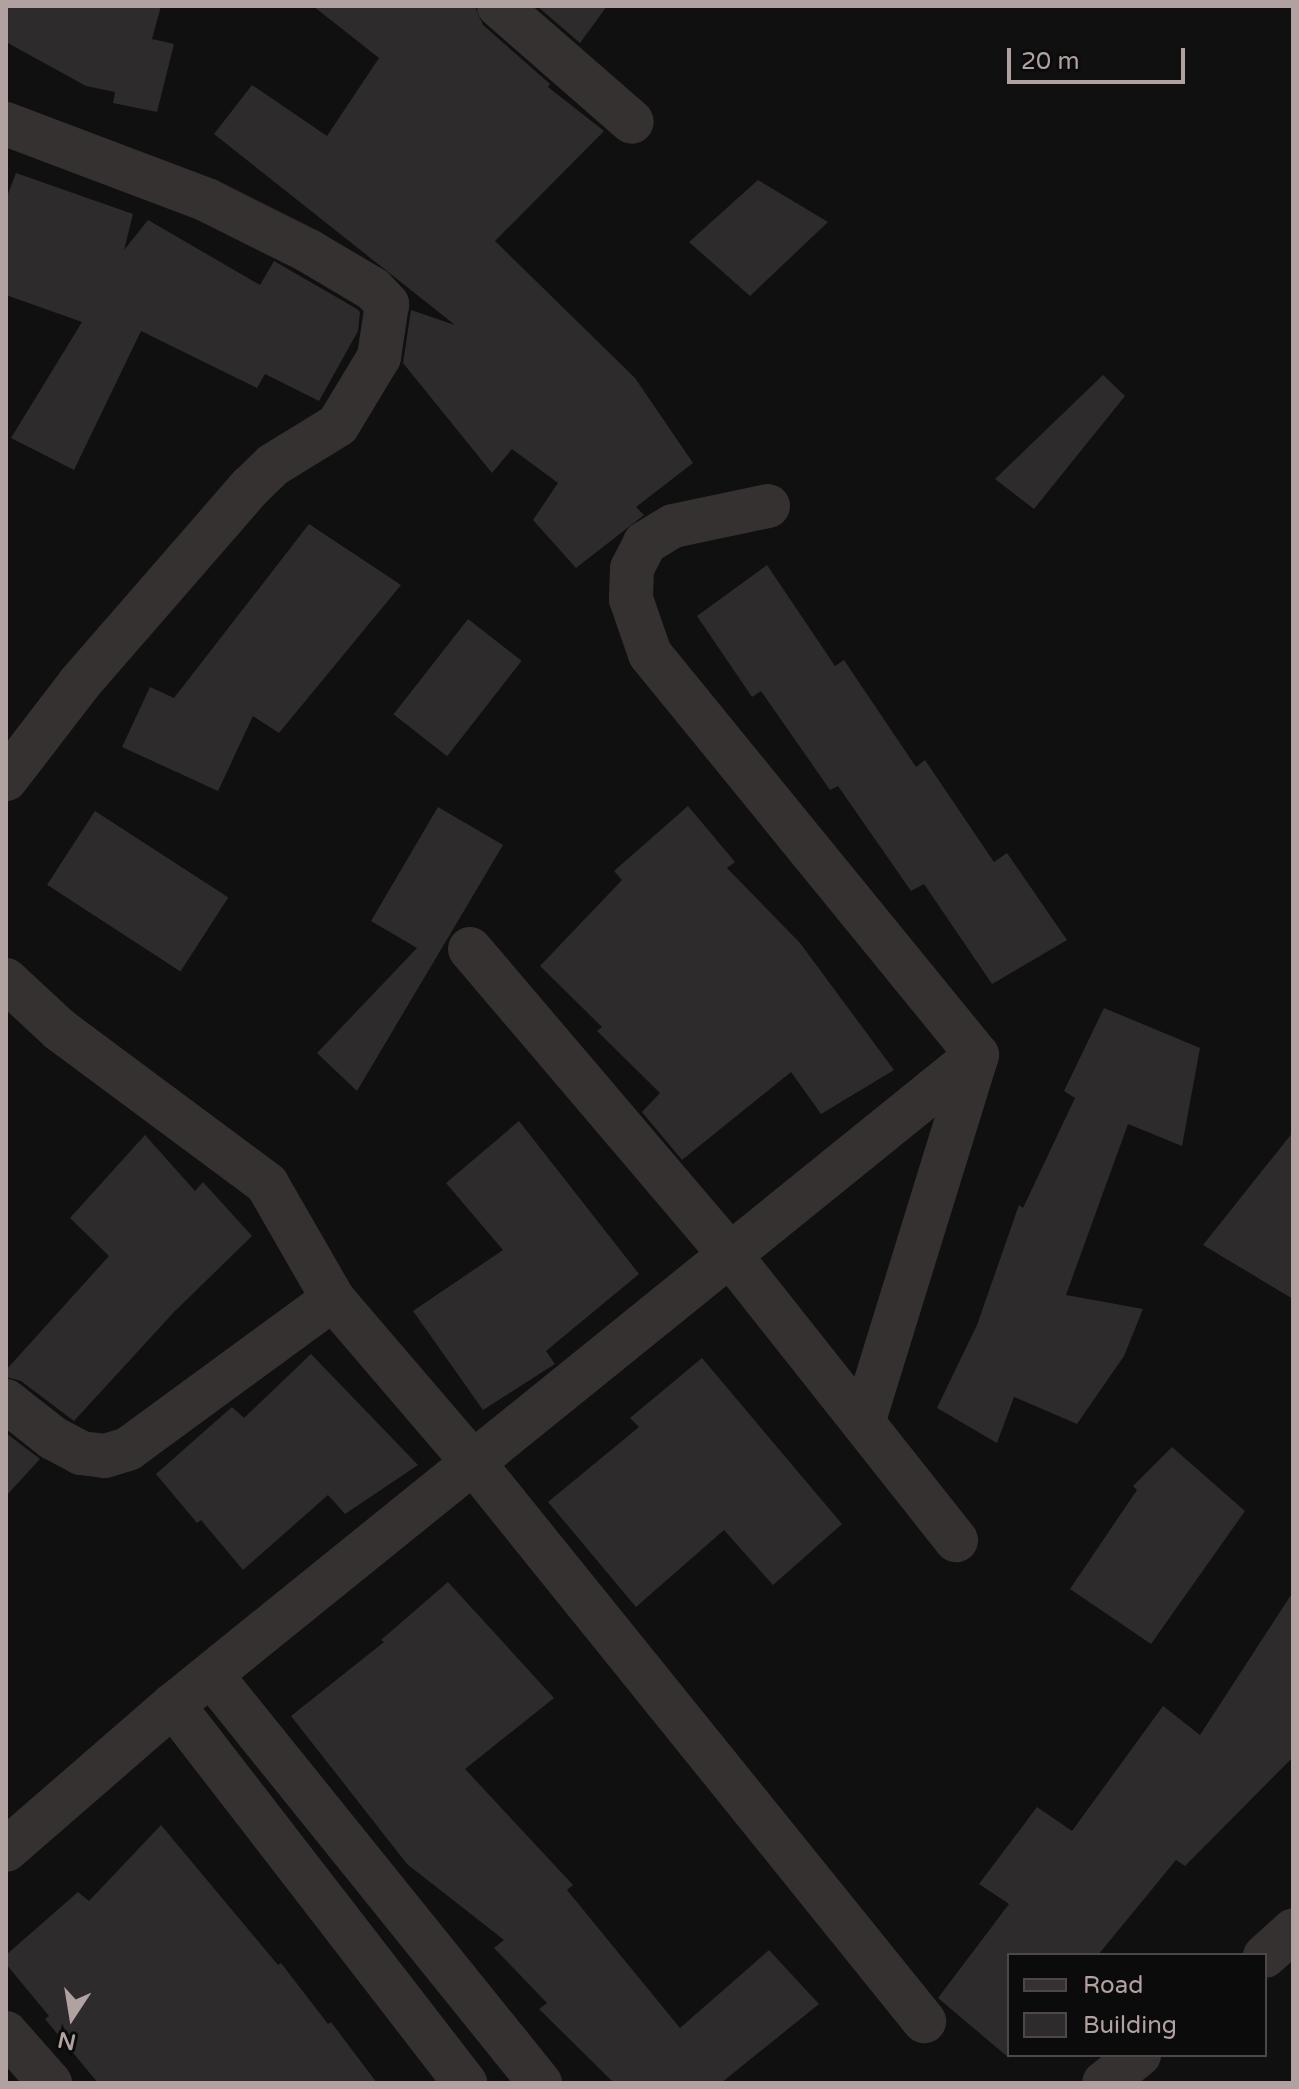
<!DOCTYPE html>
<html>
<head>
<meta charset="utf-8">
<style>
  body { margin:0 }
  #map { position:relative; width:1299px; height:2089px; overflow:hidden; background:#111010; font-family:"Varela Round",sans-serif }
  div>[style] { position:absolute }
  .building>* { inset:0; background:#2d2b2b; transform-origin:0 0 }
  .street>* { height:44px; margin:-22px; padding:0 22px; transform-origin:22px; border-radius:22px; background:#363131 }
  span { translate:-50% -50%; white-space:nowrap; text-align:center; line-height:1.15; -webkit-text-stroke:7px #0c0b0b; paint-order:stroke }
  .frame { position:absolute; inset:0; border:8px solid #b2a1a1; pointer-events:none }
  .legend { position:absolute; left:1007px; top:1953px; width:260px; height:104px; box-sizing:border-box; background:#0c0b0b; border:2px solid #4e4747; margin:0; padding:10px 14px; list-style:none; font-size:24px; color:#b2a1a1 }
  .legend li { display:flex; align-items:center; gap:16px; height:40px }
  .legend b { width:40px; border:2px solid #4e4747 }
  .north { position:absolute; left:32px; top:1977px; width:80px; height:80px; -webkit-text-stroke:6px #0c0b0b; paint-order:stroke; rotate:192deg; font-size:22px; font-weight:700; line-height:32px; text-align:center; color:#b2a1a1 }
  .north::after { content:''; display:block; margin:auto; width:28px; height:36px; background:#b2a1a1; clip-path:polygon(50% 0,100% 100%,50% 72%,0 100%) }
  .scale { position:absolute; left:1007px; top:48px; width:178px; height:36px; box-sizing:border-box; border:4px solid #b2a1a1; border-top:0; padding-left:10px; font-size:24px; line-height:28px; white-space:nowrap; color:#b2a1a1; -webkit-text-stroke:6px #0c0b0b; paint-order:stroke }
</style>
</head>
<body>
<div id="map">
  <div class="building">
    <i style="clip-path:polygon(6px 6px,161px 6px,152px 39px,174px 44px,157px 112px,113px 103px,115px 92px,86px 86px,6px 42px)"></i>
    <i style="clip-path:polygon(313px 6px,475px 6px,483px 25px,550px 84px,548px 87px,604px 131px,495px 241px,635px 378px,693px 463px,636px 507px,644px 515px,576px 568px,533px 520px,558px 483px,512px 449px,492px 473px,403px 363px,411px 310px,455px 325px,214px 134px,252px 85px,327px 136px,379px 58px)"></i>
    <i style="clip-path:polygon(537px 6px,607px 6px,580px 43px)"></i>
    <i style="clip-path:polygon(16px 173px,133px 214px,124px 250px,148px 220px,260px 285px,274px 261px,357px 309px,360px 312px,358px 331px,319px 401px,265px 374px,257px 388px,141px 331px,74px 470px,11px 438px,82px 322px,6px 295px,6px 199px)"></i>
    <i style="clip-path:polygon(758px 180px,828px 222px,750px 296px,689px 242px)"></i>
    <i style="clip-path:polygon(1103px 375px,1125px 396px,1034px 509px,995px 479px)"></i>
    <i style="clip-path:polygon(309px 524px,401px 585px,279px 733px,253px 716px,218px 791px,122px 747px,150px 687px,174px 698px)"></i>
    <i style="clip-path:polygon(767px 565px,835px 666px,844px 660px,916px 767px,925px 760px,994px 862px,1007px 853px,1067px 940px,992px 984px,924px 884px,911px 891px,838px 786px,830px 790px,761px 691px,752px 697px,697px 616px)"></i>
    <i style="left:468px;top:619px;width:68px;height:121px;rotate:38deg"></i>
    <i style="clip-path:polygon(688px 806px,735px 862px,727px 868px,800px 943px,894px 1070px,821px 1114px,791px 1072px,682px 1160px,642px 1112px,660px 1093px,597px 1031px,602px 1027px,540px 966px,622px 880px,614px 871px)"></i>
    <i style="clip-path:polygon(438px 807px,503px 845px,357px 1091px,317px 1053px,417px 948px,371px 921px)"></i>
    <i style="left:95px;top:811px;width:159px;height:88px;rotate:33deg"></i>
    <i style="clip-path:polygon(1104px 1008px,1200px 1048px,1182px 1146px,1128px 1124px,1066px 1295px,1143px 1309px,1124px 1356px,1077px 1424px,1014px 1397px,997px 1443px,937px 1408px,977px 1325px,1019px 1205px,1023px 1208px,1075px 1098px,1064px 1091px)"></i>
    <i style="clip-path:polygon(519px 1121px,639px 1274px,546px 1351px,555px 1364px,483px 1410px,413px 1311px,503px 1250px,446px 1183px)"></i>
    <i style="clip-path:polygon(1293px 1132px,1293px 1299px,1203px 1245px)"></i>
    <i style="clip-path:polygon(145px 1135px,195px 1191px,203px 1182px,252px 1236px,174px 1312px,74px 1421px,21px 1381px,6px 1377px,6px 1370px,109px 1256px,70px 1218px)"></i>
    <i style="clip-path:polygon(311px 1354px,418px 1465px,345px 1514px,328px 1495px,243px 1570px,201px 1520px,197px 1523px,156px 1474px,232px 1407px,244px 1418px)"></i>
    <i style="clip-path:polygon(702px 1358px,842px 1524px,773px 1585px,724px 1530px,636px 1607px,548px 1502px,639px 1427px,630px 1418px)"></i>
    <i style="clip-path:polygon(6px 1433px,40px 1459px,6px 1496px)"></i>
    <i style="clip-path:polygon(1172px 1447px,1245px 1511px,1151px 1644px,1070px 1589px,1137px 1490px,1133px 1486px)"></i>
    <i style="clip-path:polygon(448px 1582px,554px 1698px,465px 1769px,573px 1885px,567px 1890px,680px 2028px,769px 1950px,819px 2004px,721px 2083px,614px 2083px,539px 2009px,547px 2003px,494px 1948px,504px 1940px,407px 1864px,291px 1716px,384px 1642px,381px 1640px)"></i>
    <i style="clip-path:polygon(1293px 1592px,1293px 1757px,1185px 1866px,1176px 1860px,1098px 1955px,1009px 1955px,1009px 2058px,938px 1998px,1009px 1904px,979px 1884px,1037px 1807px,1072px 1831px,1163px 1706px,1200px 1735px)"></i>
    <i style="clip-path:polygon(161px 1825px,278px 1965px,281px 1963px,328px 2024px,331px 2022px,377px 2083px,98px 2083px,45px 2019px,49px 2016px,6px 1964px,6px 1955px,78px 1892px,89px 1901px)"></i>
  </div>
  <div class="street">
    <i style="left:499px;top:6px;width:176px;rotate:41.1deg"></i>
    <i style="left:6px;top:124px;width:215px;rotate:20.7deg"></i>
    <i style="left:207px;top:200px;width:112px;rotate:26.6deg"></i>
    <i style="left:307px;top:250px;width:77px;rotate:30.6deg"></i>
    <i style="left:373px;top:289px;width:21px;rotate:47deg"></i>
    <i style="left:387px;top:304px;width:54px;rotate:98.6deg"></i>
    <i style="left:379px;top:357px;width:79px;rotate:121.1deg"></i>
    <i style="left:338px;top:425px;width:76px;rotate:148.4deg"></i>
    <i style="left:273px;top:465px;width:32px;rotate:136deg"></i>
    <i style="left:250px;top:487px;width:261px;rotate:131deg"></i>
    <i style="left:79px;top:684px;width:120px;rotate:127.5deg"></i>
    <i style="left:768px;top:506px;width:97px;rotate:168.1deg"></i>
    <i style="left:673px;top:526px;width:33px;rotate:149deg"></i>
    <i style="left:645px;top:543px;width:28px;rotate:117deg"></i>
    <i style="left:632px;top:568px;width:31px;rotate:92deg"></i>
    <i style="left:631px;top:599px;width:58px;rotate:70.9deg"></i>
    <i style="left:650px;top:654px;width:517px;rotate:50.8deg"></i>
    <i style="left:470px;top:949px;width:402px;rotate:49.6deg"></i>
    <i style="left:730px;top:1255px;width:364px;rotate:51.6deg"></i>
    <i style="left:6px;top:980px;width:74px;rotate:42.8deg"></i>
    <i style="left:60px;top:1030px;width:258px;rotate:36.6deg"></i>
    <i style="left:267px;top:1184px;width:133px;rotate:60.1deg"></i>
    <i style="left:333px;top:1299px;width:213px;rotate:49.4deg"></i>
    <i style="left:472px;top:1461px;width:720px;rotate:51.09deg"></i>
    <i style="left:6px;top:1401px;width:60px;rotate:38.2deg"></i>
    <i style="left:53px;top:1438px;width:32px;rotate:28deg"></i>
    <i style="left:81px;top:1453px;width:24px;rotate:7deg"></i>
    <i style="left:105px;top:1456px;width:24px;rotate:-17deg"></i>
    <i style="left:128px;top:1449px;width:254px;rotate:-36.2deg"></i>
    <i style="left:864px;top:1420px;width:382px;rotate:-72.8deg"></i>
    <i style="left:212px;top:1676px;width:523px;rotate:51.13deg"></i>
    <i style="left:173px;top:1705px;width:478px;rotate:52.3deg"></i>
    <i style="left:6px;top:1850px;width:221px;rotate:-41deg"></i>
    <i style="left:173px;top:1705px;width:1034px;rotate:-38.95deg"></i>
    <i style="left:1265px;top:1956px;width:38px;rotate:-42deg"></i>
    <i style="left:6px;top:2033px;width:67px;rotate:48.7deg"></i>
    <i style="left:1104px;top:2083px;width:45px;rotate:-38.7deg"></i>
  </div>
  <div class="frame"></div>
  <ul class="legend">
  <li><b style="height:10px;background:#363131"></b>Road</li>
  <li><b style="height:22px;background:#2d2b2b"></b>Building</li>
  </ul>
  <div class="north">N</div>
  <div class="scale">20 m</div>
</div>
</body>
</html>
